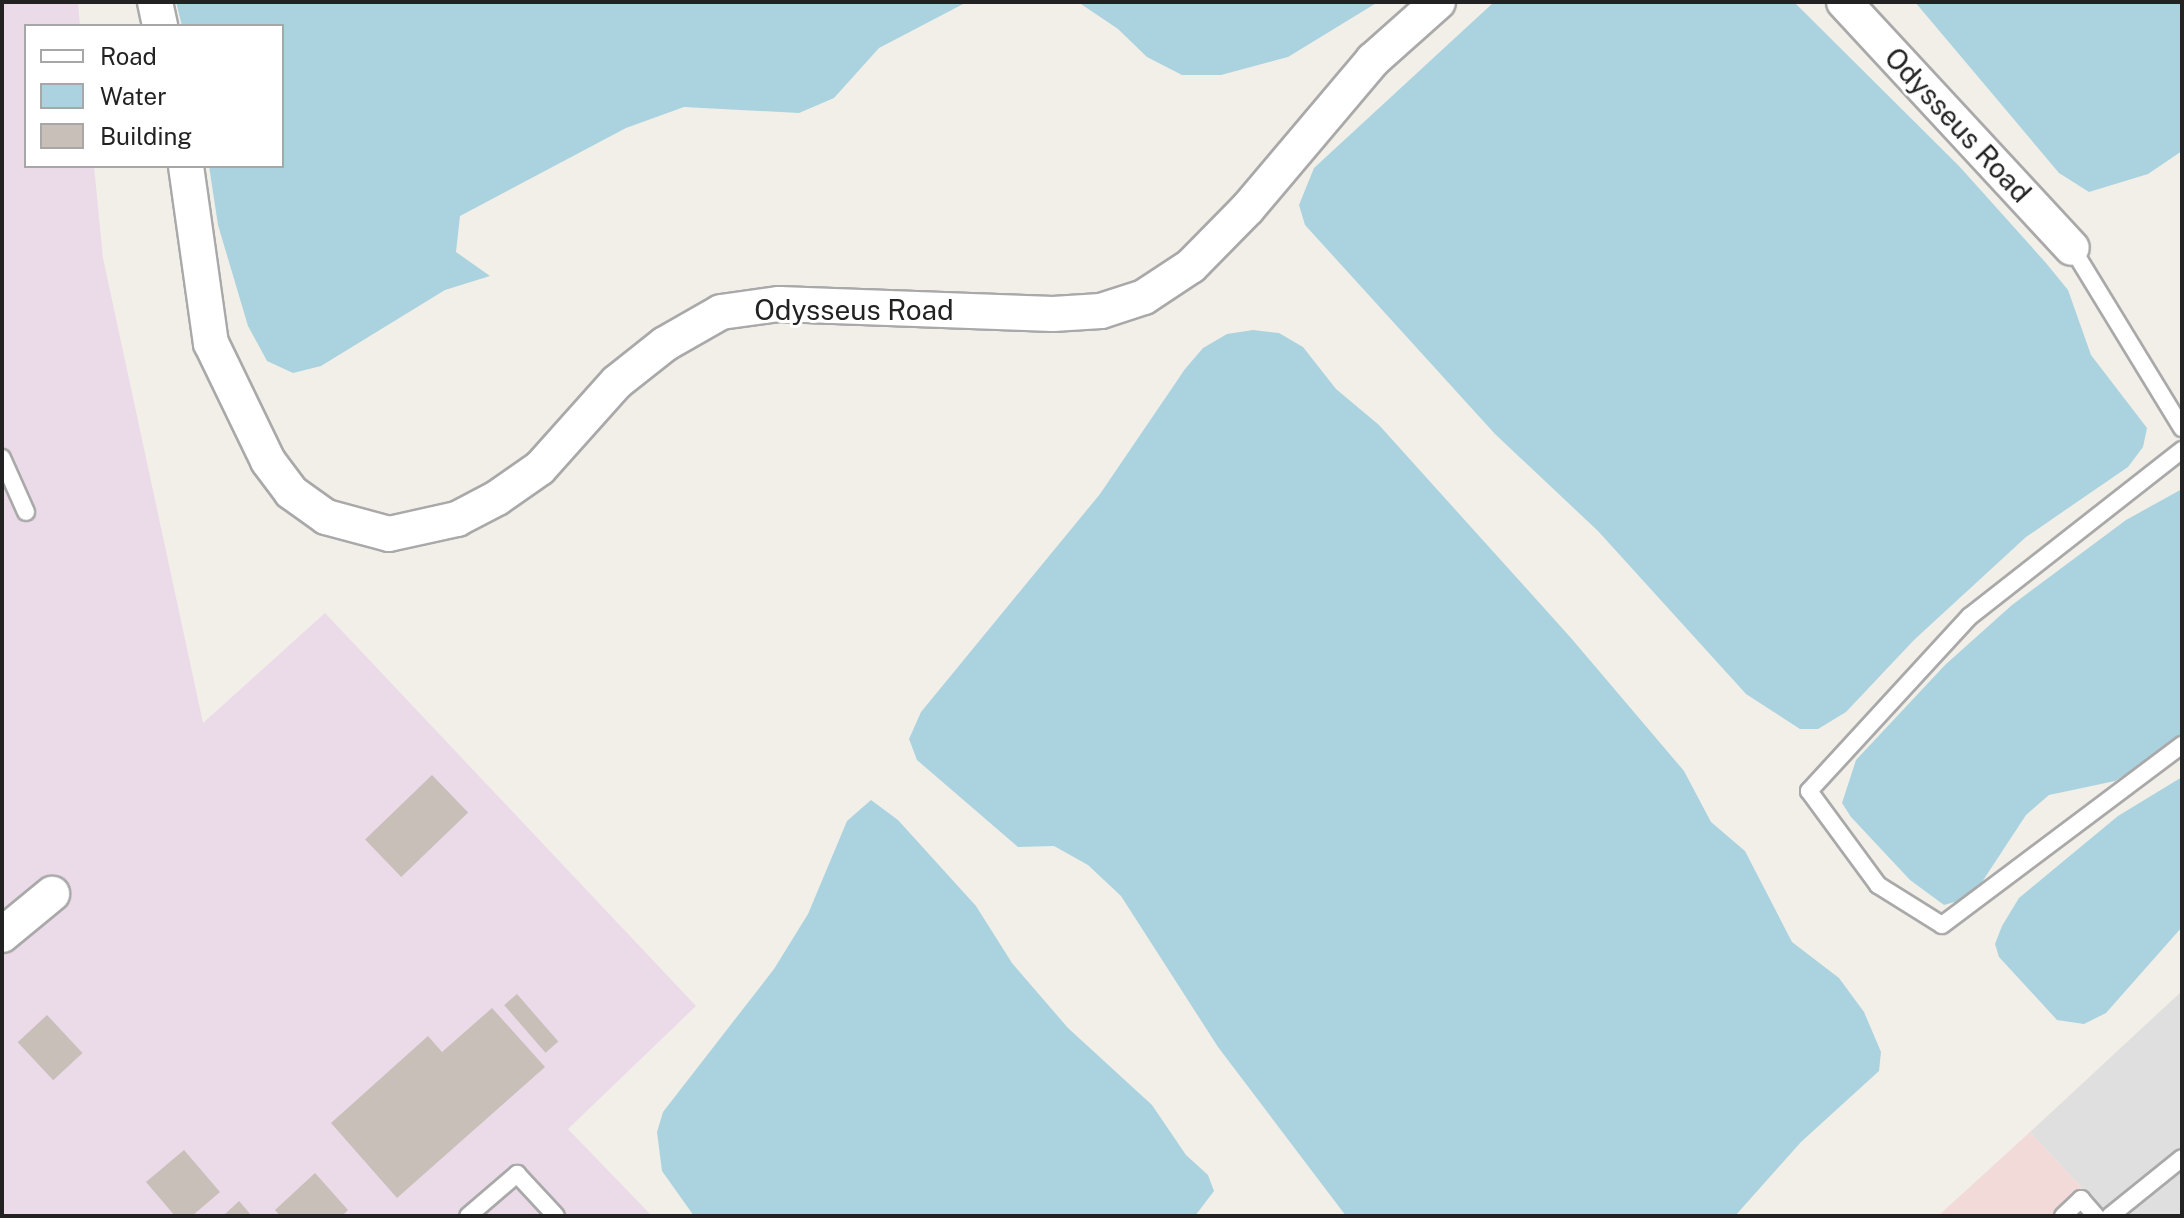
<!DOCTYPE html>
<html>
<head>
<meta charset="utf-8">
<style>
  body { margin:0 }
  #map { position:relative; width:2184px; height:1218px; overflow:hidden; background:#f2efe9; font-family:"Public Sans",sans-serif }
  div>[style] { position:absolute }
  .residential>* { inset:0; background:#e0dfdf }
  .commercial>* { inset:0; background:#f2dad9 }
  .industrial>* { inset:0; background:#ebdbe8 }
  .water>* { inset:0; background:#aad3df }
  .building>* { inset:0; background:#c7bfb8; transform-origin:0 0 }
  .roads { filter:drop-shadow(2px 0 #a9a9a9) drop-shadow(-2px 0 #a9a9a9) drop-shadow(0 2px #a9a9a9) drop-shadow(0 -2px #a9a9a9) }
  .lane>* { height:16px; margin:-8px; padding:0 8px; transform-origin:8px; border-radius:8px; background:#fff }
  .street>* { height:34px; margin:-17px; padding:0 17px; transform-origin:17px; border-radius:17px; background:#fff }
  span { translate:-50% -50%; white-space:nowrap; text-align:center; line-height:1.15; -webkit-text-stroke:6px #fff; paint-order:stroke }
  .street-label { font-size:28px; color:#222 }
  .frame { position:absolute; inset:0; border:4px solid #222; pointer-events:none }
  .legend { position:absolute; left:24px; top:24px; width:260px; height:144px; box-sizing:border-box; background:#fff; border:2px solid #a7a7a7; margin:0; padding:10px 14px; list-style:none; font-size:24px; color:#222 }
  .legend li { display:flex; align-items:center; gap:16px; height:40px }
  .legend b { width:40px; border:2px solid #a7a7a7 }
</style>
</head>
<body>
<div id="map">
  <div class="residential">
    <i style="clip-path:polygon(2182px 991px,2182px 1216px,2108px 1216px,2030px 1132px)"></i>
  </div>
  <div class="commercial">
    <i style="clip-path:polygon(2030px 1132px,2108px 1216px,1938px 1216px)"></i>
  </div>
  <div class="industrial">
    <i style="clip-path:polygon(2px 2px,78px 2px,80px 26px,26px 26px,26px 166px,94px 166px,103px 258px,203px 723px,325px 613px,696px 1006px,568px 1129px,652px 1216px,2px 1216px)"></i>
  </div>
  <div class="water">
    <i style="clip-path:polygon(176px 2px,967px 2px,879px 48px,834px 98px,799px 113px,684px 107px,626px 128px,460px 216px,456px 252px,490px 276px,445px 290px,321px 366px,293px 373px,267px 361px,248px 326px,218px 225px,209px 166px,282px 166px,282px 26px,182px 26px)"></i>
    <i style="clip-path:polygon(1078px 2px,1378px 2px,1288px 57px,1221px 75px,1182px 75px,1147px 57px,1118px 29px)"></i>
    <i style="clip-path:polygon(1494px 2px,1794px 2px,1959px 166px,2046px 263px,2068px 290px,2091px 355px,2147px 428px,2143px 447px,2128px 467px,2026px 537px,1914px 640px,1846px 712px,1818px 729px,1800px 729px,1746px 694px,1598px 531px,1495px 434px,1305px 225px,1299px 205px,1314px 168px)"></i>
    <i style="clip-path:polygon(1915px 2px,2182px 2px,2182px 151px,2148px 174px,2089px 192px,2059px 173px)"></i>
    <i style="clip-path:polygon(1253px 330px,1279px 333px,1303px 347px,1336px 389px,1379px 425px,1571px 638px,1684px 771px,1711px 822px,1745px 851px,1792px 942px,1839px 978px,1864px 1012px,1881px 1052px,1879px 1071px,1801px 1142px,1735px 1216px,1346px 1216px,1218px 1047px,1121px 896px,1088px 865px,1054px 846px,1018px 847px,917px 760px,909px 739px,921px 712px,1100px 494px,1185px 369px,1203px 348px,1227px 334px)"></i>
    <i style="clip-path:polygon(2182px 489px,2182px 739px,2115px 781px,2049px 795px,2026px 815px,1982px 882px,1965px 899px,1944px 905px,1910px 880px,1851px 817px,1842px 803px,1856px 760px,1945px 665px,2012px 605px,2126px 520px)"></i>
    <i style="clip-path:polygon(2182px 777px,2182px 927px,2106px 1013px,2084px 1024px,2057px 1020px,1999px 957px,1995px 944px,2002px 926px,2019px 898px,2066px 859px,2118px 816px)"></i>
    <i style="clip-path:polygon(871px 800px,898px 820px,976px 906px,1012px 963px,1068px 1028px,1152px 1105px,1186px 1155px,1208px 1175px,1214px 1191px,1195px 1216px,694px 1216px,662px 1171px,657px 1132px,663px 1112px,774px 969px,808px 914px,847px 821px)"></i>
  </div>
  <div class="building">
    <i style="left:432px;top:775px;width:52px;height:93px;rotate:46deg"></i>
    <i style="left:517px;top:994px;width:63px;height:17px;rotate:49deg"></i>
    <i style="clip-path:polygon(492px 1008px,545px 1067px,397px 1198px,331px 1123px,428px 1036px,442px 1052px)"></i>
    <i style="left:47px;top:1015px;width:52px;height:40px;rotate:47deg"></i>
    <i style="clip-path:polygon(184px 1150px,220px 1192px,192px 1216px,175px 1216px,146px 1182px)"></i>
    <i style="clip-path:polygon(315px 1173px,348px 1210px,342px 1216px,280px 1216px,275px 1210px)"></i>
    <i style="clip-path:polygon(239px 1201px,252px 1216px,223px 1216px)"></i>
  </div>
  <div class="roads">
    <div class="lane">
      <i style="left:2072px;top:248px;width:211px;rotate:58.6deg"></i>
      <i style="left:2182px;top:450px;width:269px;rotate:141.9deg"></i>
      <i style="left:1970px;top:616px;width:238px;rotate:132.6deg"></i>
      <i style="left:1809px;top:791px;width:117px;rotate:53.7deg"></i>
      <i style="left:1878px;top:885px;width:75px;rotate:32deg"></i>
      <i style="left:1942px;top:925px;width:300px;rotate:-36.9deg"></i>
      <i style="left:2px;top:458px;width:59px;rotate:66deg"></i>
      <i style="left:468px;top:1216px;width:65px;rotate:-40.6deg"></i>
      <i style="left:517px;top:1174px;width:57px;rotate:47.1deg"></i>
      <i style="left:2063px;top:1216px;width:25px;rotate:-43deg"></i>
      <i style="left:2081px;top:1199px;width:23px;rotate:49deg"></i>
      <i style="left:2110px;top:1216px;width:92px;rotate:-38.9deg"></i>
    </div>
    <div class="street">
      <i style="left:155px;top:2px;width:25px;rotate:78deg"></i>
      <i style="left:1844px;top:2px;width:335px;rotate:47.2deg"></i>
      <i style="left:186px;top:166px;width:179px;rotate:82deg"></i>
      <i style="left:211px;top:343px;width:131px;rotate:64.2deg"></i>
      <i style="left:268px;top:461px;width:39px;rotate:53deg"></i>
      <i style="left:291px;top:492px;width:43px;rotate:35.5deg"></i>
      <i style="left:326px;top:517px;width:65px;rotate:15.1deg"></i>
      <i style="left:389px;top:534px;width:70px;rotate:-12.4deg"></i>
      <i style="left:457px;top:519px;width:45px;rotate:-27.7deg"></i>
      <i style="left:497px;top:498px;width:52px;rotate:-34.9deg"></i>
      <i style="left:540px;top:468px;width:115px;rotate:-48.2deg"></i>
      <i style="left:617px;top:382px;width:61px;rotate:-38.4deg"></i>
      <i style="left:665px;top:344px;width:64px;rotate:-29.7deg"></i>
      <i style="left:721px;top:312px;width:59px;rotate:-7.9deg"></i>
      <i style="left:779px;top:304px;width:274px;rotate:2.1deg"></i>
      <i style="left:1053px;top:314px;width:48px;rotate:-3.6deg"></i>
      <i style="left:1101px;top:311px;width:45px;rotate:-18deg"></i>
      <i style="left:1144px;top:297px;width:56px;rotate:-33.4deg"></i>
      <i style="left:1191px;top:266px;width:81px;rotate:-45.5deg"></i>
      <i style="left:1248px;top:208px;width:194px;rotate:-49.8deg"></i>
      <i style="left:1373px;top:60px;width:87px;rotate:-41.7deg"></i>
      <i style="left:2px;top:935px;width:65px;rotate:-39.4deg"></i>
    </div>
  </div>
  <div class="street-label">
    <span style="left:1958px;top:125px;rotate:47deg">Odysseus Road</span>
    <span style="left:854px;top:310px">Odysseus Road</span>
  </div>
  <div class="frame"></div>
  <ul class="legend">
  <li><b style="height:10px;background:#fff"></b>Road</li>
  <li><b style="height:22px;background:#aad3df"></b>Water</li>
  <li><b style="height:22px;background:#c7bfb8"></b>Building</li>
  </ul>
</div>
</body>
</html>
